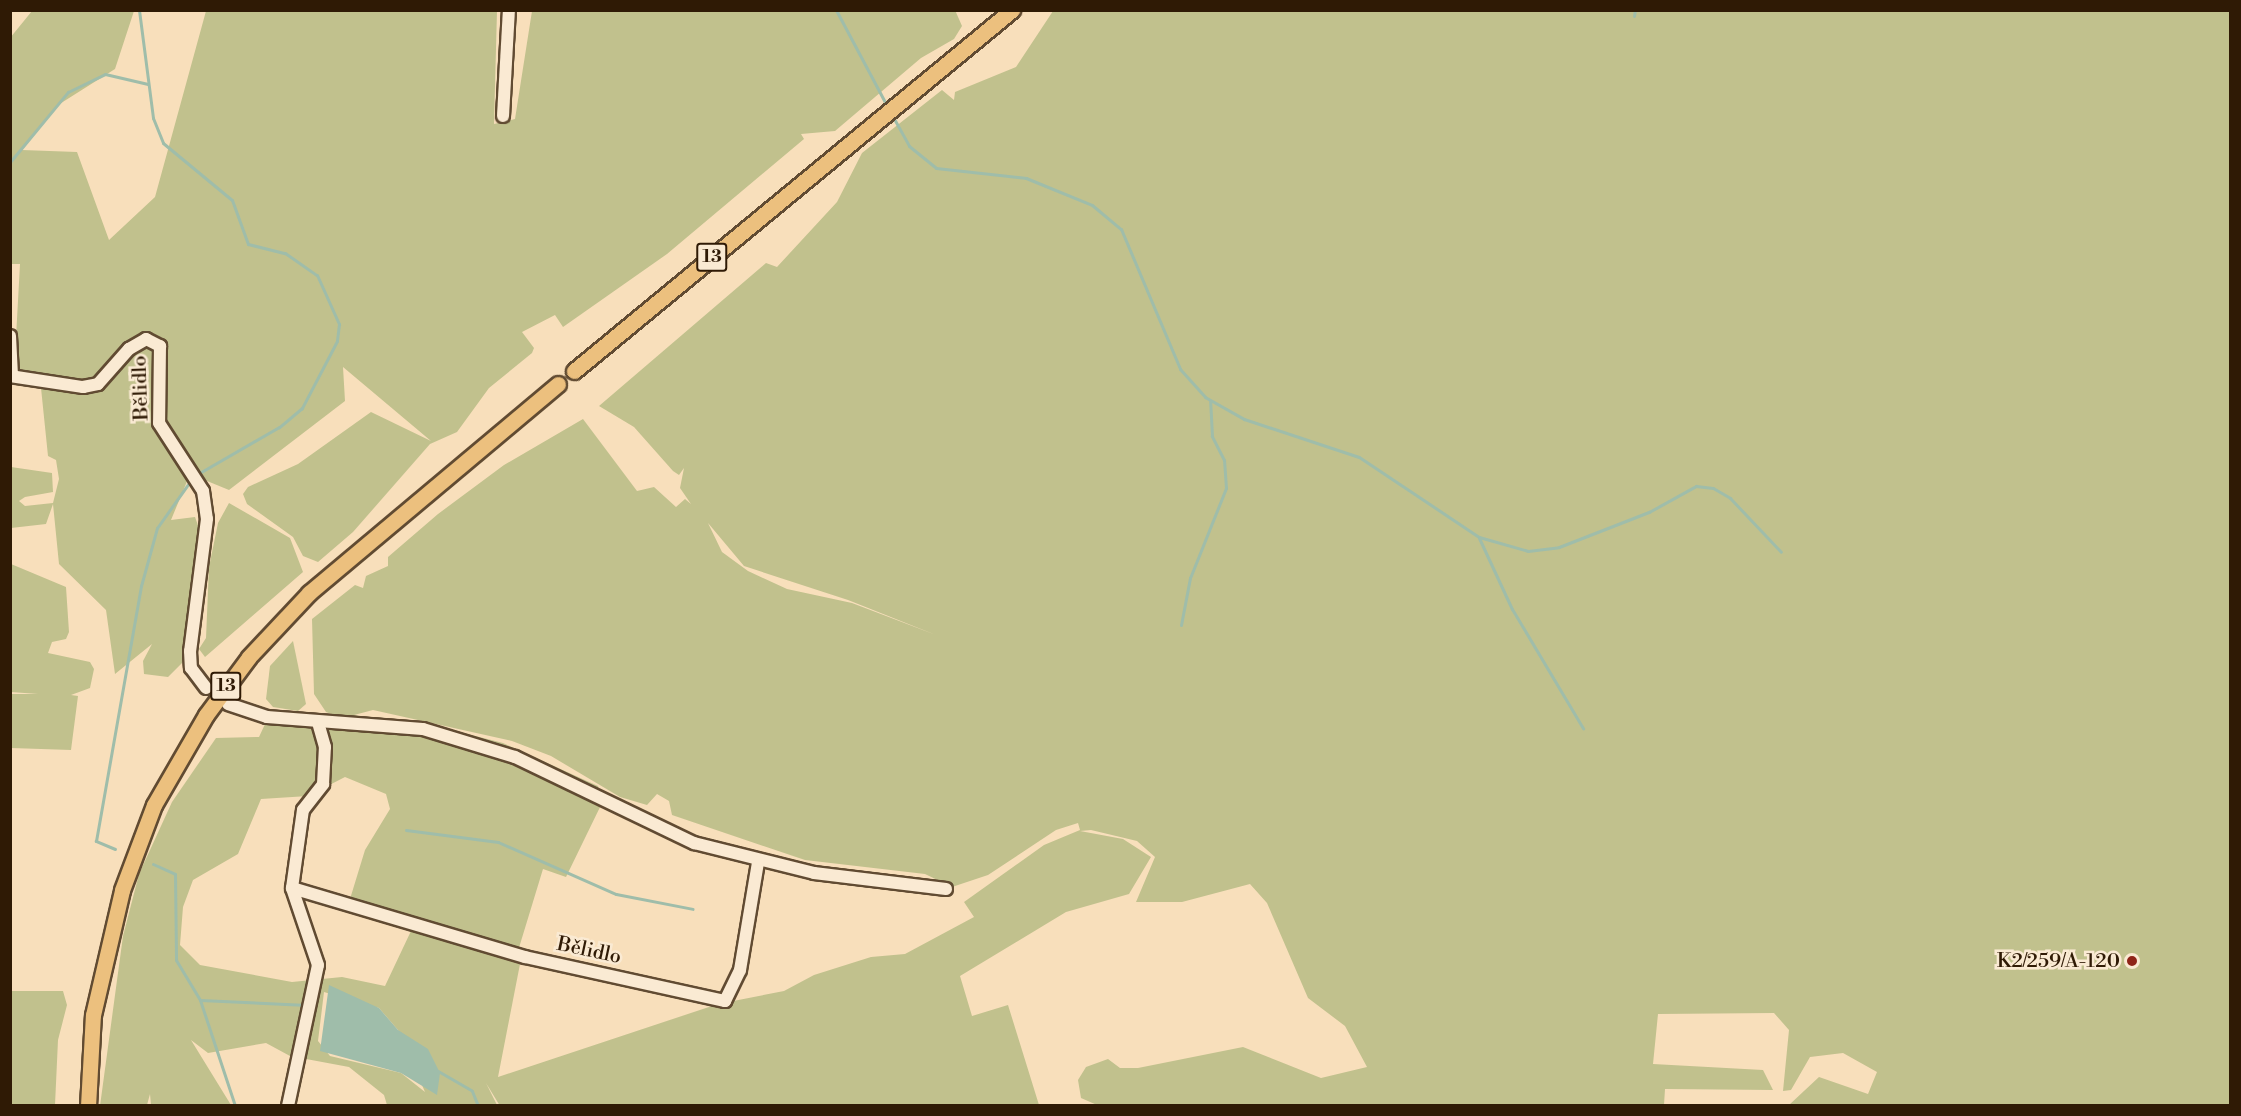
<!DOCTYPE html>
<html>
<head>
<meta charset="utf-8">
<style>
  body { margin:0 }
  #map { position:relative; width:2241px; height:1116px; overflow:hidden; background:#f8dfbb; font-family:"Libre Bodoni",serif }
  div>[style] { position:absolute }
  .green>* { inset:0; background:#c1c18d }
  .water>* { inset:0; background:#9fbdaa }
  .stream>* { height:3px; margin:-1.5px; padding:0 1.5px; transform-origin:1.5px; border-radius:1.5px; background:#9fbdaa }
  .roads { filter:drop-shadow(2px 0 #614b32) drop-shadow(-2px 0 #614b32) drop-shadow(0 2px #614b32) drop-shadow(0 -2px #614b32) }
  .minor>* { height:12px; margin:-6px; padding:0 6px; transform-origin:6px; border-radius:6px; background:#faead3 }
  .major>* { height:15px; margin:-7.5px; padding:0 7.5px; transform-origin:7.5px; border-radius:7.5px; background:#ecc07e }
  .dots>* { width:16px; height:16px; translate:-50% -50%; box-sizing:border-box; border:3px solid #faead3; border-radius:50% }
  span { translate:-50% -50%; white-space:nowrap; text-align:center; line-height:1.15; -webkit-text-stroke:5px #faead3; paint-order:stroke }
  .shield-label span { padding:2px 4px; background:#faead3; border:2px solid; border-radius:4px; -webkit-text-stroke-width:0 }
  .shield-label { font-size:18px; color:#2f1a05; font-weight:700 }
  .street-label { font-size:20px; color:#2f1a05 }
  .poi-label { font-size:20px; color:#2f1a05 }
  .right { translate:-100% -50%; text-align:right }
  .frame { position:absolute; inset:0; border:12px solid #2f1a05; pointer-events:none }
</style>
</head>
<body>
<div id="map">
  <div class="green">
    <i style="clip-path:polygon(955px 10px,962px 26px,954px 39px,921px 58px,835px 131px,801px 134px,804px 139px,667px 254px,563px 327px,555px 315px,522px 332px,534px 348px,532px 353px,489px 388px,457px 432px,430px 444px,353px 532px,318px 562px,303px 556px,293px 537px,247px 504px,243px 494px,248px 487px,298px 464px,371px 412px,431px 441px,343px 367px,345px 401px,229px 490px,190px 474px,171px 520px,195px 517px,200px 531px,182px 663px,168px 677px,144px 674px,143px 661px,152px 644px,115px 674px,106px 610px,59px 564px,53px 504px,46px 524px,11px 528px,11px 467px,52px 473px,53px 492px,25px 497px,19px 501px,25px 506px,53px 503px,59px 479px,56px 460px,48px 456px,41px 388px,14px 374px,20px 264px,11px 264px,10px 38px,32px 11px,134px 11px,115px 69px,58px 105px,22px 150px,77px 152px,109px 240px,155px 197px,206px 11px,497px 11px,494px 124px,515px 119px,532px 11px)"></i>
    <i style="clip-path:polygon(evenodd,1053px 11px,2230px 11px,2230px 1105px,1789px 1105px,1819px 1077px,1868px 1094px,1877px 1072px,1843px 1053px,1810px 1057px,1791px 1090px,1783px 1091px,1789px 1030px,1774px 1013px,1658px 1014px,1653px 1064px,1763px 1070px,1773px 1090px,1665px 1089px,1664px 1105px,1097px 1105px,1081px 1098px,1078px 1080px,1086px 1067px,1108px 1059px,1120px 1068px,1138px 1068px,1243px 1047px,1321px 1078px,1367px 1067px,1345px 1026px,1308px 998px,1267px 903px,1250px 884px,1182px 902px,1136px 902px,1155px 857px,1137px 841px,1091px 830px,1080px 831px,1123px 839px,1151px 857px,1129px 894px,1066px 912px,960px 976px,972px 1016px,1008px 1005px,1039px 1105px,500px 1106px,486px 1083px,497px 1105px,387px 1105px,384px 1095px,349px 1067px,290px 1056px,266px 1043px,208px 1053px,191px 1040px,231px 1105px,151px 1105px,150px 1094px,147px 1105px,100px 1106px,123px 936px,139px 874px,172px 802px,216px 738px,259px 737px,266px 722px,313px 728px,337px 716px,326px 712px,314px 694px,312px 619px,355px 585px,363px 588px,366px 576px,388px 566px,388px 557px,438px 514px,504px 465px,583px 419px,637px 491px,654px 487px,676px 507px,685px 499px,691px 504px,680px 488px,684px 468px,679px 475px,673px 471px,634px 427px,599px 406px,766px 263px,777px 267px,837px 202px,862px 153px,942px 90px,954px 100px,955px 92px,1016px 67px,1053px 11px,708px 523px,744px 566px,848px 600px,936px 635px,852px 603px,787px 589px,748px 571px,722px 552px,708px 523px,1053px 11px,373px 710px,512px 741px,551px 756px,620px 797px,647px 805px,657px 794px,669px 801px,672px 815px,805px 860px,925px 874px,952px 887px,988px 875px,1056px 830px,1078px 823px,1080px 830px,1044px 845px,964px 902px,974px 917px,905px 954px,871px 957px,814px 975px,784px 991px,718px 1004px,498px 1077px,520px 964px,411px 931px,385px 986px,342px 977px,292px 982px,200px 965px,180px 945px,183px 907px,193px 880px,238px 854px,261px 799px,308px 796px,345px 777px,386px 794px,390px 809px,365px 850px,350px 899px,518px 951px,543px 869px,566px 877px,602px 803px,598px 786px,503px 743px,440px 727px,354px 715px,373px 710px,1053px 11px,324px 992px,379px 1008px,398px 1030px,425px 1092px,401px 1073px,330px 1056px,318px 1041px,324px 992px)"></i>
    <i style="clip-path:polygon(229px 503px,290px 538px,303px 572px,205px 657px,199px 649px,206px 638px,209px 567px,218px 523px)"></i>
    <i style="clip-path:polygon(11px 564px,66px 587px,69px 632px,66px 639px,52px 642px,48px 653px,90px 662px,94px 669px,90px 688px,71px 695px,78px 696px,71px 750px,11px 748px,11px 694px,38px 694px,11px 692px)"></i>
    <i style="clip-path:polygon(293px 641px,306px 704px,298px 711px,273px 707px,266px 699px,270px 666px)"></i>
    <i style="clip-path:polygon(11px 991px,63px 991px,67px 1005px,58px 1040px,55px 1105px,11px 1105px)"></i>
  </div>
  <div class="water">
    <i style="clip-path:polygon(329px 985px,379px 1008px,398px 1030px,428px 1049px,440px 1073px,437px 1095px,401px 1073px,320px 1051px)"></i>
  </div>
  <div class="stream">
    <i style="left:139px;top:10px;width:109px;rotate:82.6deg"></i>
    <i style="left:153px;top:118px;width:27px;rotate:68deg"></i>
    <i style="left:163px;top:143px;width:89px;rotate:39.6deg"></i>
    <i style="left:232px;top:200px;width:47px;rotate:70deg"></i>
    <i style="left:248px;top:244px;width:38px;rotate:14deg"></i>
    <i style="left:285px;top:253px;width:39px;rotate:35deg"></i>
    <i style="left:317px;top:275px;width:54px;rotate:65.8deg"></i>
    <i style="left:339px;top:324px;width:17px;rotate:97deg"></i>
    <i style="left:337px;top:341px;width:76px;rotate:117.6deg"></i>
    <i style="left:302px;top:408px;width:30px;rotate:140deg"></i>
    <i style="left:279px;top:427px;width:96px;rotate:150deg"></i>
    <i style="left:836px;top:10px;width:109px;rotate:62deg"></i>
    <i style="left:1634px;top:16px;width:6px;rotate:-81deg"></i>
    <i style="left:892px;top:115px;width:35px;rotate:61deg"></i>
    <i style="left:909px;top:146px;width:35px;rotate:39deg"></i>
    <i style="left:936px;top:168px;width:91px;rotate:6.3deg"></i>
    <i style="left:1026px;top:178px;width:71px;rotate:22.2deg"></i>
    <i style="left:1092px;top:205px;width:38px;rotate:40deg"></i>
    <i style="left:1121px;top:229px;width:152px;rotate:67.1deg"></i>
    <i style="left:1180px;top:369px;width:38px;rotate:48deg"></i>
    <i style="left:1205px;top:397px;width:45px;rotate:29.4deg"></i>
    <i style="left:1244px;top:419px;width:121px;rotate:18.3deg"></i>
    <i style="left:1359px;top:457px;width:144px;rotate:33.7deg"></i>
    <i style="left:1479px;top:537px;width:51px;rotate:15.9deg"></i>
    <i style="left:1528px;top:551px;width:31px;rotate:-7deg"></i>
    <i style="left:1559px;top:547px;width:97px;rotate:-21.3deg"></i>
    <i style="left:1649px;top:512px;width:54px;rotate:-29deg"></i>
    <i style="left:1696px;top:486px;width:17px;rotate:7deg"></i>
    <i style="left:1713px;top:488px;width:20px;rotate:30deg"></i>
    <i style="left:1730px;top:498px;width:74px;rotate:46.6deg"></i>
    <i style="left:10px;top:162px;width:91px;rotate:-50.4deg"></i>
    <i style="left:68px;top:92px;width:41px;rotate:-25.9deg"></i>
    <i style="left:105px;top:74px;width:44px;rotate:13.1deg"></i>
    <i style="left:1479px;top:538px;width:78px;rotate:65.1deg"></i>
    <i style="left:1512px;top:609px;width:139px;rotate:59.2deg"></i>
    <i style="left:1181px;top:625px;width:48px;rotate:-79.2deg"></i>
    <i style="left:1190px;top:578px;width:97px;rotate:-68.2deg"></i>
    <i style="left:1226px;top:488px;width:28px;rotate:-94deg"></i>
    <i style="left:1224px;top:460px;width:27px;rotate:-117deg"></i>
    <i style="left:1212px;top:436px;width:35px;rotate:-93deg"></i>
    <i style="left:406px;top:830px;width:93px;rotate:7.4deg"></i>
    <i style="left:498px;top:842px;width:129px;rotate:23.8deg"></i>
    <i style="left:616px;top:894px;width:78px;rotate:11deg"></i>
    <i style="left:115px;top:849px;width:21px;rotate:-157deg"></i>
    <i style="left:96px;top:841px;width:259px;rotate:-80deg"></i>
    <i style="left:141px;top:586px;width:60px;rotate:-74.6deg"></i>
    <i style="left:157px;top:528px;width:59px;rotate:-54.7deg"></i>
    <i style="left:153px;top:864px;width:24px;rotate:24deg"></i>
    <i style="left:175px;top:874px;width:86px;rotate:89.3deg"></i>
    <i style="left:176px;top:960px;width:47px;rotate:59deg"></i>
    <i style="left:200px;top:1000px;width:112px;rotate:71.7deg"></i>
    <i style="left:200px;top:1000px;width:107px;rotate:2.7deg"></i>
    <i style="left:438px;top:1071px;width:39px;rotate:30deg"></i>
    <i style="left:472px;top:1091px;width:16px;rotate:68deg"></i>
  </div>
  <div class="roads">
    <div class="minor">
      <i style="left:503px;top:116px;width:106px;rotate:-86.8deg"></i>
      <i style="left:10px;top:336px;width:40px;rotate:87.1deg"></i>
      <i style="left:10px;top:376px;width:74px;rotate:8.6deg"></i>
      <i style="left:83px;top:387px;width:15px;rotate:-11deg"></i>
      <i style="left:98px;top:384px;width:47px;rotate:-48.5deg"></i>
      <i style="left:129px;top:349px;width:20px;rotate:-30deg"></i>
      <i style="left:146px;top:339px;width:16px;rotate:27deg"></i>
      <i style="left:160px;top:346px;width:77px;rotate:90.7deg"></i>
      <i style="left:159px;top:423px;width:81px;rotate:57.1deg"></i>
      <i style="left:203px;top:491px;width:28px;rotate:82deg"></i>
      <i style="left:207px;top:519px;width:133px;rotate:97.3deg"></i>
      <i style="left:190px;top:651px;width:17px;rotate:87deg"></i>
      <i style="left:191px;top:668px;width:25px;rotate:53deg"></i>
      <i style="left:228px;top:704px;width:41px;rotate:18.4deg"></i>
      <i style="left:267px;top:717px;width:156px;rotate:4.4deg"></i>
      <i style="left:423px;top:729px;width:96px;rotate:16.9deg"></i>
      <i style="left:515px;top:757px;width:199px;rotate:25.7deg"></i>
      <i style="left:694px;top:843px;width:124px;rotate:14deg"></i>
      <i style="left:814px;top:873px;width:133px;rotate:6.9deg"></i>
      <i style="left:292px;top:888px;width:243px;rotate:16.5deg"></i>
      <i style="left:525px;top:957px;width:205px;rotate:12.4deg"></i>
      <i style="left:725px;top:1001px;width:34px;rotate:-64deg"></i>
      <i style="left:740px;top:970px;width:109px;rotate:-80.5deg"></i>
      <i style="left:288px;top:1106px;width:144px;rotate:-78deg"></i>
      <i style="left:318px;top:965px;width:81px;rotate:-108.7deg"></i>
      <i style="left:292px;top:888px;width:79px;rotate:-82deg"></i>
      <i style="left:303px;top:810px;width:33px;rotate:-52deg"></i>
      <i style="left:323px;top:784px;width:37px;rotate:-87deg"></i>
      <i style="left:325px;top:747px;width:25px;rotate:-106deg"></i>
    </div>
    <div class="major">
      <i style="left:574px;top:371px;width:568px;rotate:-39.5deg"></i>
      <i style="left:88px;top:1106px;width:91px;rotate:-86.9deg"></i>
      <i style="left:93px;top:1015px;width:128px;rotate:-76.9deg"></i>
      <i style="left:122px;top:890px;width:91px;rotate:-69.4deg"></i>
      <i style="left:154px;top:805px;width:104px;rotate:-60deg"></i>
      <i style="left:206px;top:715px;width:72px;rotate:-53.4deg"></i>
      <i style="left:249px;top:657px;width:88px;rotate:-46.8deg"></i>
      <i style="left:309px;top:593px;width:325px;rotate:-40deg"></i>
    </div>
  </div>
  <div class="dots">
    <i style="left:2132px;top:961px;background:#8f2418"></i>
  </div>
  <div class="shield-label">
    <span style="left:712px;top:257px">13</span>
    <span style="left:226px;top:686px">13</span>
  </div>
  <div class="street-label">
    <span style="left:141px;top:388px;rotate:-92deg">Bělidlo</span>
    <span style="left:589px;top:951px;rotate:12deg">Bělidlo</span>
  </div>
  <div class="poi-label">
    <span class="right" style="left:2120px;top:961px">K2/259/A-120</span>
  </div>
  <div class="frame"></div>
</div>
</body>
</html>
